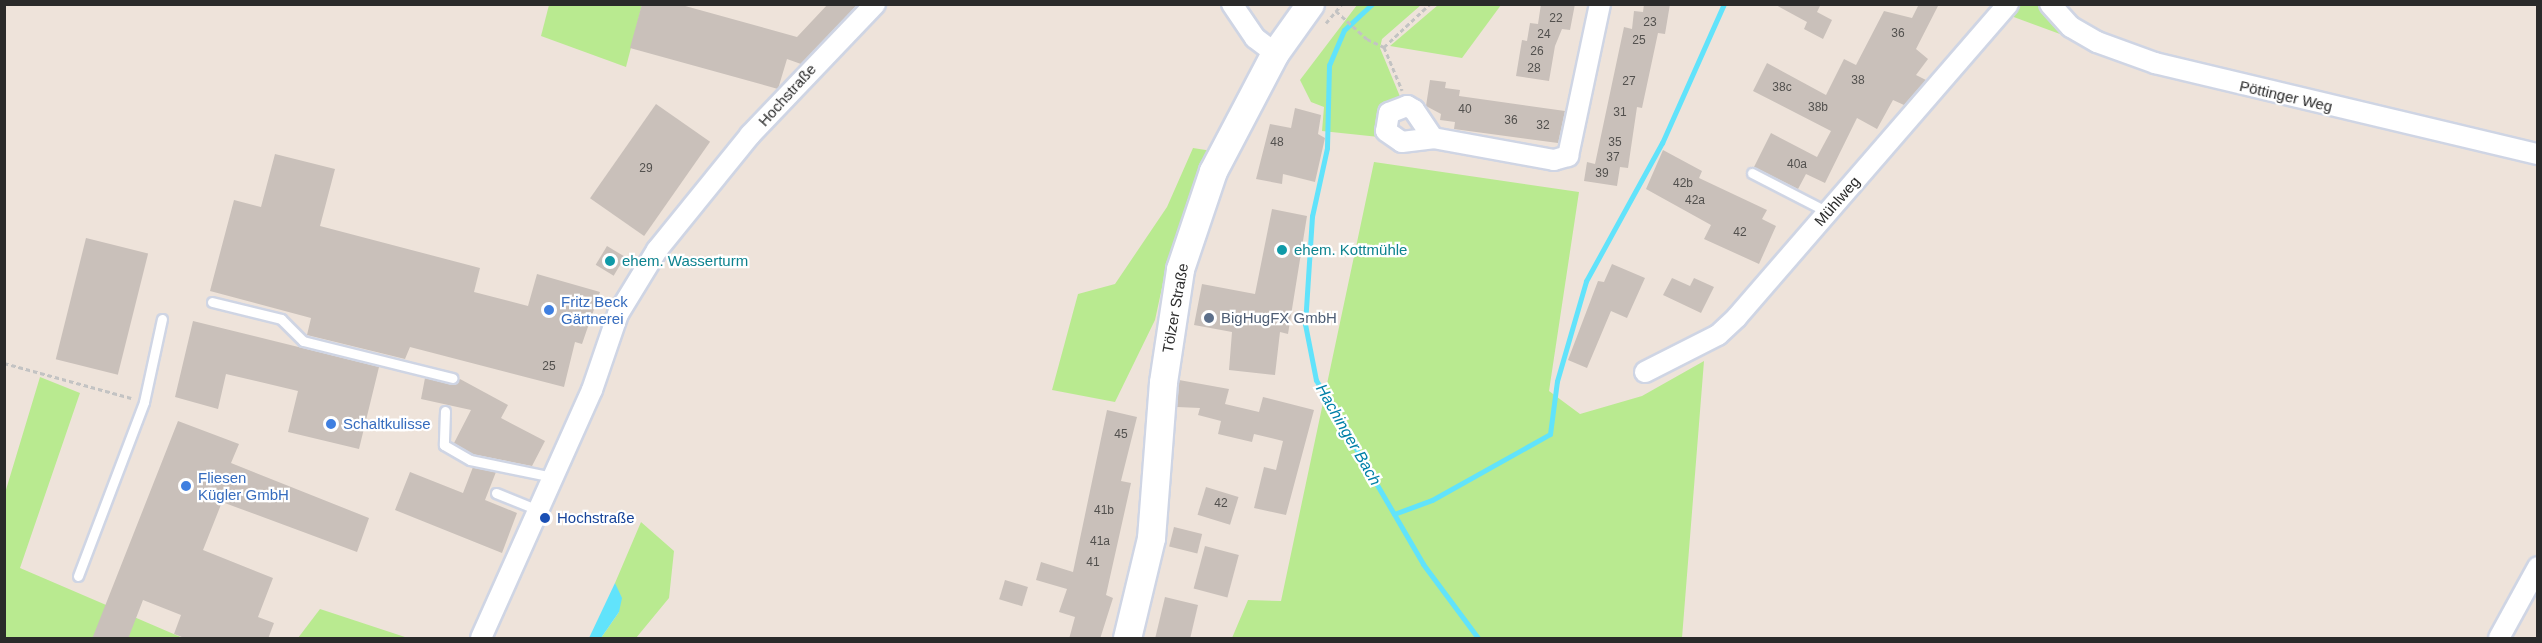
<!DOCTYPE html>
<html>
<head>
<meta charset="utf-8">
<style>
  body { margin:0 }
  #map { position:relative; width:2542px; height:643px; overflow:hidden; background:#eee3da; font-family:Arial,sans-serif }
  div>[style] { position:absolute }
  .green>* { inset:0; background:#b9ea90 }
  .water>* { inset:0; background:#61e3fb }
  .stream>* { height:5px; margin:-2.5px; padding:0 2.5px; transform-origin:2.5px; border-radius:2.5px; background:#61e3fb }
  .building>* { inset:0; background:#c9c0ba; transform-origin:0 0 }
  .path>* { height:3px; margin-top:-1.5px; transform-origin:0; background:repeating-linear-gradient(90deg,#c3c3c3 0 4.5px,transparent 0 7.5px) }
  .roads { filter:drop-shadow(2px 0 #cfd5e4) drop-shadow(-2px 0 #cfd5e4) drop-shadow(0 2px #cfd5e4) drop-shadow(0 -2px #cfd5e4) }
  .lane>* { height:9px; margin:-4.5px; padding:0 4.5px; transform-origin:4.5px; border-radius:4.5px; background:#fff }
  .street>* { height:20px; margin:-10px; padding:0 10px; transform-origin:10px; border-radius:10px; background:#fff }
  .secondary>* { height:27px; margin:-13.5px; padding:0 13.5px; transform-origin:13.5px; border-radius:13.5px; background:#fff }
  .dots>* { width:16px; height:16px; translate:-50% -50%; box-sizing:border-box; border:3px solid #fff; border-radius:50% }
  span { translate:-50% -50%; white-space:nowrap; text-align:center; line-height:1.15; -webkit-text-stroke:4.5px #fff; paint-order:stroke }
  .number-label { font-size:12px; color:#52504e }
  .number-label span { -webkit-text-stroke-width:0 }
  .street-label { font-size:15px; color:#2a2a2a }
  .culture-label { font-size:15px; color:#0d838f }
  .left { translate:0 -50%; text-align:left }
  .shop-label { font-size:15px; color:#366cbe }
  .service-label { font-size:15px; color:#4e5e75 }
  .transit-label { font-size:15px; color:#164399 }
  .water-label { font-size:16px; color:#0080a8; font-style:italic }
  .frame { position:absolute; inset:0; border:6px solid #2a2a2a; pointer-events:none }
</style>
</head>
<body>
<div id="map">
  <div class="green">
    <i style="clip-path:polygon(549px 5px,642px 5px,626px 67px,541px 36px)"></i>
    <i style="clip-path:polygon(1357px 5px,1421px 5px,1382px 39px,1380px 48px,1401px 99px,1382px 105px,1379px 137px,1322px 131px,1324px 107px,1311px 102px,1300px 80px)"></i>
    <i style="clip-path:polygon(1438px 5px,1501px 5px,1462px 58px,1390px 46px)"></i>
    <i style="clip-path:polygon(2017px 5px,2042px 5px,2079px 41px,2011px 16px)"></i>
    <i style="clip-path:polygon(1193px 148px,1212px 151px,1166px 269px,1155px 320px,1115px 402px,1052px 390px,1078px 294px,1115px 284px,1167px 207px)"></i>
    <i style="clip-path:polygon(1374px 162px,1579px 192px,1549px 391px,1580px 414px,1642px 396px,1704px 361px,1682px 638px,1232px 638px,1248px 600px,1281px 601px)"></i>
    <i style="clip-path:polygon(40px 377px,80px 393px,20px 568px,183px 638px,5px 638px,5px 493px)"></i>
    <i style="clip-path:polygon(641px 522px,674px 551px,669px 598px,636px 638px,601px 638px,619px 612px,615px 583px)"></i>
    <i style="clip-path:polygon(320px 609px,408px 638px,298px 638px)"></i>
  </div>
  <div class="water">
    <i style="clip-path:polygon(615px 583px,622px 598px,619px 612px,601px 638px,589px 638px)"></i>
  </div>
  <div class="stream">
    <i style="left:1372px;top:4px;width:38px;rotate:137deg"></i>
    <i style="left:1344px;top:30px;width:38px;rotate:113deg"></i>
    <i style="left:1329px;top:65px;width:83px;rotate:91.4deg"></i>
    <i style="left:1327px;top:148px;width:70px;rotate:102.4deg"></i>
    <i style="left:1312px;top:216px;width:108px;rotate:93.7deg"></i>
    <i style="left:1305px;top:324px;width:57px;rotate:78.9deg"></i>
    <i style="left:1316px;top:380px;width:213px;rotate:59.8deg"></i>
    <i style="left:1423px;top:564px;width:92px;rotate:53.4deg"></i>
    <i style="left:1394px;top:514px;width:40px;rotate:-20.2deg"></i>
    <i style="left:1432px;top:500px;width:135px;rotate:-29.2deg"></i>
    <i style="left:1550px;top:434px;width:53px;rotate:-82.5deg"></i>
    <i style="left:1557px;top:381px;width:104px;rotate:-73.8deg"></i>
    <i style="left:1586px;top:281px;width:158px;rotate:-61.2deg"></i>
    <i style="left:1662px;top:143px;width:152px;rotate:-66deg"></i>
  </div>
  <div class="building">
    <i style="clip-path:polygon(642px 4px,678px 4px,797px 37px,828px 4px,858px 4px,801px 64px,787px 59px,778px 89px,630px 48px)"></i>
    <i style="clip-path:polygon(1541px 4px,1575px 4px,1570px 30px,1562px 29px,1555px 46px,1549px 81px,1516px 76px,1522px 40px,1527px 41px,1530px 23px,1538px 24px)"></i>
    <i style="clip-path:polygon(1644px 4px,1670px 4px,1665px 34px,1658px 33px,1642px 108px,1637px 107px,1628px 168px,1620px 167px,1617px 186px,1584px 181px,1587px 162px,1595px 164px,1624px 27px,1632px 29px,1634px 11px,1643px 12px)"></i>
    <i style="clip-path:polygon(1774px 4px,1821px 4px,1817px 12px,1832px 20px,1823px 39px,1804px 29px,1807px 22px)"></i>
    <i style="clip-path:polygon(1919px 4px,1939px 4px,1916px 49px,1928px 59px,1916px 75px,1926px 80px,1904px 105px,1893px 100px,1877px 129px,1857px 118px,1825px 183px,1806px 174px,1798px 189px,1754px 167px,1771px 133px,1817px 157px,1831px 131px,1753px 91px,1767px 63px,1826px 95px,1844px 59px,1856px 65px,1884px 11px,1912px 18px)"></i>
    <i style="clip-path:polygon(1430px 80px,1446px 82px,1445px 88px,1460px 90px,1459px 96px,1565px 111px,1558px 143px,1454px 129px,1455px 122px,1440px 120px,1441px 114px,1426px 106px)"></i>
    <i style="left:656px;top:104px;width:66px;height:115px;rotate:35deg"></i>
    <i style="clip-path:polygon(1295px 108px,1321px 115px,1318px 134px,1325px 138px,1315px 182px,1283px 174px,1282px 184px,1256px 179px,1270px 124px,1291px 128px)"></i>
    <i style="clip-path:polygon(1663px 150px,1702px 171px,1699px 178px,1767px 210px,1762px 219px,1776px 226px,1759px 264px,1704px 239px,1711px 225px,1646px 189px)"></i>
    <i style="clip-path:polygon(275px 154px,335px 169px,320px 226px,480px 268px,474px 292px,528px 306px,537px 274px,600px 292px,582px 344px,575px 342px,564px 387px,410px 347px,405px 359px,307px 335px,311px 318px,210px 291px,234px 200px,261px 207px)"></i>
    <i style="clip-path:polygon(1272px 209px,1307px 216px,1288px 334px,1280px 332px,1275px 375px,1229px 370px,1232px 332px,1194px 325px,1202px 284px,1255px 294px)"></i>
    <i style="left:86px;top:238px;width:64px;height:125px;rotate:14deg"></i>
    <i style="left:607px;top:246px;width:21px;height:22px;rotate:31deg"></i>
    <i style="clip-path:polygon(1612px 264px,1645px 278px,1627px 318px,1611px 311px,1587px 368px,1568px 360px,1598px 281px,1604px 282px)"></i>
    <i style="clip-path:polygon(1672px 278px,1690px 286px,1694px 278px,1714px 287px,1701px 313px,1663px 295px)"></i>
    <i style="clip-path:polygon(193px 321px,379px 367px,359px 449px,288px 432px,298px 391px,226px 374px,218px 409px,175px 397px)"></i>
    <i style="clip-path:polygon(425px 378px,452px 385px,460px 379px,508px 405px,501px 418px,545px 441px,532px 466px,472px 454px,454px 443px,471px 410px,421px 399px)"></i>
    <i style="clip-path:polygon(1179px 380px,1229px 389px,1225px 404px,1259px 412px,1263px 397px,1314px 410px,1286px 515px,1254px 508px,1264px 467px,1276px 470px,1283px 441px,1254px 434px,1252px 442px,1218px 434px,1221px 421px,1198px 415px,1200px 408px,1177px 407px)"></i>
    <i style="clip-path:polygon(1107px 410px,1137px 417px,1121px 481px,1131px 483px,1106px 595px,1113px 598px,1100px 639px,1069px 639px,1075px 617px,1059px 612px,1067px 589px,1036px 580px,1041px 562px,1073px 572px)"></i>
    <i style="clip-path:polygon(178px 421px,239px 444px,231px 463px,369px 518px,357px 552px,222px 502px,203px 550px,273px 578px,258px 617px,274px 623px,268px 639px,187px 639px,174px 634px,181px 615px,143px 600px,128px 639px,92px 639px)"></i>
    <i style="clip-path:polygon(473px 467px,496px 472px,485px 500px,517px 513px,502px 553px,395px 510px,410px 472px,463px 493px)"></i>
    <i style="left:1206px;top:487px;width:34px;height:29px;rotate:17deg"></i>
    <i style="left:1174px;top:527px;width:29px;height:20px;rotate:14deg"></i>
    <i style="left:1205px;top:546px;width:35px;height:44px;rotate:15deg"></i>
    <i style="left:1005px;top:580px;width:24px;height:20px;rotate:17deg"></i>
    <i style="clip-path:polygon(1165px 597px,1198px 605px,1190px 639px,1155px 639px)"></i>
  </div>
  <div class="path">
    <i style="left:1336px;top:11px;width:42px;rotate:42.1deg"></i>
    <i style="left:1367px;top:39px;width:19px;rotate:25deg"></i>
    <i style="left:1384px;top:47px;width:47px;rotate:67.3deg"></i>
    <i style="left:1326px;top:23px;width:25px;rotate:-50deg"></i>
    <i style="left:1384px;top:47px;width:63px;rotate:-43.1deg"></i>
    <i style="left:4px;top:363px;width:132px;rotate:15.4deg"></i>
  </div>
  <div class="roads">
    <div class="lane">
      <i style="left:1752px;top:173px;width:85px;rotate:27.2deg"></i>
      <i style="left:212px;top:302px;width:71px;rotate:13.8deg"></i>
      <i style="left:281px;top:319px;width:31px;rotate:45deg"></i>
      <i style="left:303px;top:341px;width:154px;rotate:13.9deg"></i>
      <i style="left:445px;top:411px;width:34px;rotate:92deg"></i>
      <i style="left:444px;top:445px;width:30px;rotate:30deg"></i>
      <i style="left:470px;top:460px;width:85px;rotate:11.6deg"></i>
      <i style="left:496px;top:493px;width:45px;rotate:22deg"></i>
      <i style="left:78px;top:576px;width:186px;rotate:-69.2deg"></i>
      <i style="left:144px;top:402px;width:85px;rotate:-77.8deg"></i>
    </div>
    <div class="street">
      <i style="left:1232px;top:4px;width:41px;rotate:55.9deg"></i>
      <i style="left:1255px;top:38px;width:25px;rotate:37deg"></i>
      <i style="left:2050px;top:4px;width:31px;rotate:48deg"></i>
      <i style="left:2071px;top:27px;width:30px;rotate:30deg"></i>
      <i style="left:2097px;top:42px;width:62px;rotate:19.9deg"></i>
      <i style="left:2155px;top:63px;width:394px;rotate:13.4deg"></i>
      <i style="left:1433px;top:138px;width:34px;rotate:-124deg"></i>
      <i style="left:1414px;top:110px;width:8px;rotate:-150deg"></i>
      <i style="left:1407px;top:106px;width:19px;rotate:159deg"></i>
      <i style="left:1389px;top:113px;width:18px;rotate:99deg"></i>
      <i style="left:1386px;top:131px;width:19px;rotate:35deg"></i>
      <i style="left:1402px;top:142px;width:31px;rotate:-7deg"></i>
      <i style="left:1433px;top:138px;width:123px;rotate:10.3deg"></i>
      <i style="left:1554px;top:160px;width:15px;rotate:-16deg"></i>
      <i style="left:1568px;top:156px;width:155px;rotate:-78.1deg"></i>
      <i style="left:1645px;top:372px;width:82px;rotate:-26.9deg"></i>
      <i style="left:1718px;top:335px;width:26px;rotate:-43deg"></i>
      <i style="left:1737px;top:317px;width:414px;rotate:-49.1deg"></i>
      <i style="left:481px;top:638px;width:272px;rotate:-65.9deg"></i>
      <i style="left:592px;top:390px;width:80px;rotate:-71.1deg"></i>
      <i style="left:618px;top:314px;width:75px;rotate:-58.6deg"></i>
      <i style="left:657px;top:250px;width:148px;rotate:-51deg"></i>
      <i style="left:750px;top:135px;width:181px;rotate:-46.3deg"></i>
      <i style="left:2499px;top:638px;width:81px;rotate:-61.2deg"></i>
    </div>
    <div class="secondary">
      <i style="left:1127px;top:638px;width:103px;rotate:-76.5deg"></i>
      <i style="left:1151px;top:538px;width:156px;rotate:-85.6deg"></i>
      <i style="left:1163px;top:382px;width:114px;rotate:-81.4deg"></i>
      <i style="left:1180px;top:269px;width:103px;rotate:-71.4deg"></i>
      <i style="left:1213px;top:171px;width:133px;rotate:-62.3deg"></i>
      <i style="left:1275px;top:53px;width:60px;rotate:-54.5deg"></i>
    </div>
  </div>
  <div class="dots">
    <i style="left:1282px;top:250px;background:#0f9aa8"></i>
    <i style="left:610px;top:261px;background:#0f9aa8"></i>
    <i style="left:549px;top:310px;background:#3f7fe0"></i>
    <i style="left:1209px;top:318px;background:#5c6f8a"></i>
    <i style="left:331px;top:424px;background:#3f7fe0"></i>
    <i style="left:186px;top:486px;background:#3f7fe0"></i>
    <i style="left:545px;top:518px;background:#1a4fb4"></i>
  </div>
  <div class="number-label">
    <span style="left:1556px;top:19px">22</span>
    <span style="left:1650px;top:23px">23</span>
    <span style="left:1898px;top:34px">36</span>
    <span style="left:1544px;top:35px">24</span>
    <span style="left:1639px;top:41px">25</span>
    <span style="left:1537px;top:52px">26</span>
    <span style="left:1534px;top:69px">28</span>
    <span style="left:1858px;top:81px">38</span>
    <span style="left:1629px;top:82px">27</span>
    <span style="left:1782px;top:88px">38c</span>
    <span style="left:1818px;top:108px">38b</span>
    <span style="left:1465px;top:110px">40</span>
    <span style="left:1620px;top:113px">31</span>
    <span style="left:1511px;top:121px">36</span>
    <span style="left:1543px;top:126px">32</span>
    <span style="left:1277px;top:143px">48</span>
    <span style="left:1615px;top:143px">35</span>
    <span style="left:1613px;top:158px">37</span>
    <span style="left:1797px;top:165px">40a</span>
    <span style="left:646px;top:169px">29</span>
    <span style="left:1602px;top:174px">39</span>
    <span style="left:1683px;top:184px">42b</span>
    <span style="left:1695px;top:201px">42a</span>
    <span style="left:1740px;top:233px">42</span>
    <span style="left:549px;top:367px">25</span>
    <span style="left:1121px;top:435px">45</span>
    <span style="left:1221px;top:504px">42</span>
    <span style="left:1104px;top:511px">41b</span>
    <span style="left:1100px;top:542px">41a</span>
    <span style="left:1093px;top:563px">41</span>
  </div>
  <div class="street-label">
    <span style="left:787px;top:95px;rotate:-48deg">Hochstraße</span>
    <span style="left:2286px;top:96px;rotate:13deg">Pöttinger Weg</span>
    <span style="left:1837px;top:201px;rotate:-49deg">Mühlweg</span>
    <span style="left:1175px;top:308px;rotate:-80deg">Tölzer Straße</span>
  </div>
  <div class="culture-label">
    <span class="left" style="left:1294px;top:250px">ehem. Kottmühle</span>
    <span class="left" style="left:622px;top:261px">ehem. Wasserturm</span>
  </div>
  <div class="shop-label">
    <span class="left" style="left:561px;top:310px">Fritz Beck<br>Gärtnerei</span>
    <span class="left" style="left:343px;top:424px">Schaltkulisse</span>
    <span class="left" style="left:198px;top:486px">Fliesen<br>Kügler GmbH</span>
  </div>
  <div class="service-label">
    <span class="left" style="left:1221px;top:318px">BigHugFX GmbH</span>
  </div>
  <div class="transit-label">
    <span class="left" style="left:557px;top:518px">Hochstraße</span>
  </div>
  <div class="water-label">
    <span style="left:1348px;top:435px;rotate:60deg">Hachinger Bach</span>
  </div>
  <div class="frame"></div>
</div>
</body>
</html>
